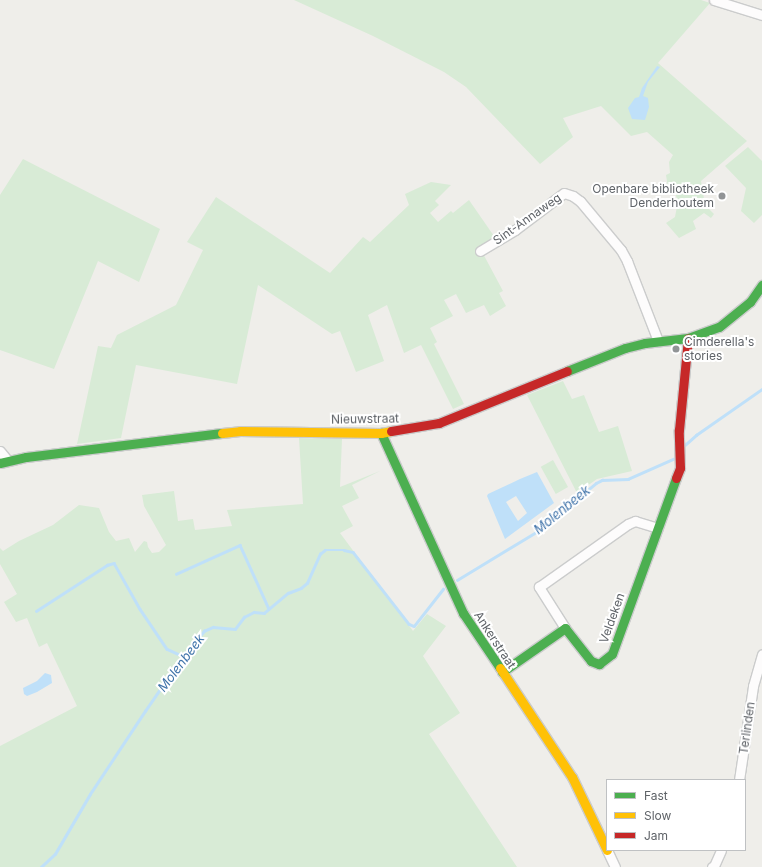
<!DOCTYPE html>
<html>
<head>
<meta charset="utf-8">
<style>
  body { margin:0 }
  #map { position:relative; width:762px; height:867px; overflow:hidden; background:#efeeea; font-family:Inter,sans-serif }
  div>[style] { position:absolute }
  .green>* { inset:0; background:#d8ebd6; transform-origin:0 0 }
  .water>* { inset:0; background:#bfe0f9 }
  .stream>* { height:2.5px; margin:-1.25px; padding:0 1.25px; transform-origin:1.25px; border-radius:1.25px; background:#bfe0f9 }
  .roads { filter:drop-shadow(1px 0 #cbcccc) drop-shadow(-1px 0 #cbcccc) drop-shadow(0 1px #cbcccc) drop-shadow(0 -1px #cbcccc) }
  .street>* { height:9px; margin:-4.5px; padding:0 4.5px; transform-origin:4.5px; border-radius:4.5px; background:#fdfcfc }
  .fast>* { height:9px; margin:-4.5px; padding:0 4.5px; transform-origin:4.5px; border-radius:4.5px; background:#4caf50 }
  .slow>* { height:9px; margin:-4.5px; padding:0 4.5px; transform-origin:4.5px; border-radius:4.5px; background:#ffc107 }
  .jam>* { height:9px; margin:-4.5px; padding:0 4.5px; transform-origin:4.5px; border-radius:4.5px; background:#c62828 }
  .dots>* { width:11px; height:11px; translate:-50% -50%; box-sizing:border-box; border:2px solid #fff; border-radius:50% }
  span { translate:-50% -50%; white-space:nowrap; text-align:center; line-height:1.15; -webkit-text-stroke:4px #fff; paint-order:stroke }
  .poi-label { font-size:12px; color:#5f6368 }
  .right { translate:-100% -50%; text-align:right }
  .left { translate:0 -50%; text-align:left }
  .street-label { font-size:12px; color:#5f6368 }
  .water-label { font-size:13px; color:#4174aa; font-style:italic }
  .legend { position:absolute; left:606px; top:779px; width:140px; height:72px; box-sizing:border-box; background:#fff; border:1px solid #bfc1c3; margin:0; padding:5px 7px; list-style:none; font-size:12px; color:#5f6368 }
  .legend li { display:flex; align-items:center; gap:8px; height:20px }
  .legend b { width:20px; border:1px solid #bfc1c3 }
</style>
</head>
<body>
<div id="map">
  <div class="green">
    <i style="clip-path:polygon(294px 0,701px 0,710px 3px,658px 63px,747px 141px,701px 181px,705px 205px,714px 214px,711px 218px,704px 213px,693px 221px,696px 229px,679px 238px,666px 223px,675px 217px,678px 201px,673px 188px,668px 188px,666px 175px,670px 173px,669px 162px,673px 155px,647px 132px,631px 136px,601px 106px,563px 118px,573px 137px,540px 164px,466px 87px,444px 72px,373px 36px)"></i>
    <i style="clip-path:polygon(748px 147px,762px 161px,762px 215px,754px 223px,741px 211px,746px 188px,725px 166px)"></i>
    <i style="clip-path:polygon(23px 159px,160px 229px,139px 282px,98px 261px,54px 369px,0 350px,0 195px)"></i>
    <i style="clip-path:polygon(431px 182px,451px 185px,435px 201px,439px 205px,430px 213px,438px 222px,451px 211px,453px 213px,469px 200px,496px 239px,480px 248px,503px 291px,499px 293px,506px 306px,490px 316px,484px 305px,466px 313px,456px 294px,444px 300px,453px 316px,430px 328px,437px 342px,434px 344px,464px 404px,453px 409px,421px 345px,404px 353px,387px 305px,368px 315px,384px 361px,356px 372px,340px 331px,332px 334px,258px 285px,237px 384px,136px 365px,121px 438px,77px 444px,98px 346px,111px 348px,117px 335px,176px 305px,203px 250px,187px 242px,216px 197px,330px 273px,363px 237px,370px 242px,409px 205px,405px 194px)"></i>
    <i style="clip-path:polygon(563px 381px,572px 399px,584px 395px,599px 432px,618px 426px,632px 471px,597px 479px,577px 493px,527px 395px)"></i>
    <i style="clip-path:polygon(299px 438px,342px 439px,340px 487px,380px 471px,352px 485px,359px 498px,342px 506px,353px 526px,340px 533px,413px 631px,427px 614px,446px 626px,423px 656px,460px 713px,429px 734px,517px 867px,0 867px,0 746px,77px 706px,47px 643px,39px 647px,27px 618px,16px 622px,4px 602px,17px 594px,0 564px,0 548px,3px 551px,19px 541px,53px 525px,79px 505px,99px 508px,109px 532px,116px 541px,129px 538px,135px 552px,144px 541px,147px 542px,148px 547px,152px 553px,159px 552px,166px 545px,144px 506px,142px 495px,174px 491px,178px 521px,193px 519px,195px 530px,232px 526px,227px 510px,303px 504px)"></i>
    <i style="left:553px;top:460px;width:31px;height:14px;rotate:61deg"></i>
  </div>
  <div class="water">
    <i style="clip-path:polygon(657px 66px,660px 67px,648px 82px,643px 96px,648px 98px,649px 107px,645px 120px,632px 119px,628px 108px,635px 98px,639px 97px,642px 88px)"></i>
    <i style="clip-path:polygon(evenodd,537px 472px,554px 503px,505px 539px,487px 496px,488px 494px,520px 479px,537px 472px,516px 496px,527px 513px,518px 521px,506px 502px,516px 496px)"></i>
    <i style="clip-path:polygon(45px 673px,51px 675px,52px 683px,37px 692px,27px 696px,24px 694px,23px 688px,37px 681px)"></i>
  </div>
  <div class="stream">
    <i style="left:685px;top:445px;width:15px;rotate:-42deg"></i>
    <i style="left:696px;top:435px;width:80px;rotate:-34.9deg"></i>
    <i style="left:176px;top:574px;width:70px;rotate:-24.4deg"></i>
    <i style="left:240px;top:545px;width:70px;rotate:65.6deg"></i>
    <i style="left:457px;top:580px;width:95px;rotate:-31.2deg"></i>
    <i style="left:538px;top:531px;width:75px;rotate:-39.6deg"></i>
    <i style="left:596px;top:483px;width:7px;rotate:-27deg"></i>
    <i style="left:602px;top:480px;width:26px;rotate:-2deg"></i>
    <i style="left:628px;top:479px;width:49px;rotate:-24deg"></i>
    <i style="left:36px;top:611px;width:85px;rotate:-32.9deg"></i>
    <i style="left:107px;top:565px;width:7px;rotate:-16deg"></i>
    <i style="left:114px;top:563px;width:53px;rotate:60.5deg"></i>
    <i style="left:140px;top:609px;width:48px;rotate:56deg"></i>
    <i style="left:167px;top:649px;width:17px;rotate:24deg"></i>
    <i style="left:41px;top:867px;width:19px;rotate:-43deg"></i>
    <i style="left:55px;top:854px;width:69px;rotate:-59.7deg"></i>
    <i style="left:90px;top:794px;width:100px;rotate:-56.5deg"></i>
    <i style="left:145px;top:711px;width:67px;rotate:-55.4deg"></i>
    <i style="left:183px;top:656px;width:33px;rotate:-50deg"></i>
    <i style="left:204px;top:631px;width:10px;rotate:-24deg"></i>
    <i style="left:213px;top:627px;width:22px;rotate:5deg"></i>
    <i style="left:235px;top:629px;width:15px;rotate:-53deg"></i>
    <i style="left:244px;top:617px;width:11px;rotate:-27deg"></i>
    <i style="left:254px;top:612px;width:10px;rotate:6deg"></i>
    <i style="left:264px;top:613px;width:31px;rotate:-40deg"></i>
    <i style="left:288px;top:593px;width:14px;rotate:-21deg"></i>
    <i style="left:301px;top:588px;width:8px;rotate:-40deg"></i>
    <i style="left:307px;top:583px;width:32px;rotate:-66deg"></i>
    <i style="left:320px;top:554px;width:6px;rotate:-39deg"></i>
    <i style="left:325px;top:550px;width:19px"></i>
    <i style="left:344px;top:550px;width:9px;rotate:13deg"></i>
    <i style="left:353px;top:552px;width:91px;rotate:52.1deg"></i>
    <i style="left:409px;top:624px;width:5px;rotate:22deg"></i>
    <i style="left:414px;top:626px;width:47px;rotate:-51.9deg"></i>
  </div>
  <div class="roads">
    <div class="street">
      <i style="left:714px;top:0;width:50px;rotate:17.4deg"></i>
      <i style="left:480px;top:251px;width:41px;rotate:-31deg"></i>
      <i style="left:515px;top:230px;width:61px;rotate:-37.1deg"></i>
      <i style="left:564px;top:193px;width:9px;rotate:18deg"></i>
      <i style="left:573px;top:196px;width:9px;rotate:36deg"></i>
      <i style="left:580px;top:201px;width:64px;rotate:50.1deg"></i>
      <i style="left:621px;top:250px;width:13px;rotate:61deg"></i>
      <i style="left:627px;top:261px;width:86px;rotate:68.8deg"></i>
      <i style="left:0;top:451px;width:13px;rotate:51deg"></i>
      <i style="left:565px;top:628px;width:49px;rotate:-122.4deg"></i>
      <i style="left:539px;top:587px;width:109px;rotate:-35.3deg"></i>
      <i style="left:628px;top:524px;width:8px;rotate:-23deg"></i>
      <i style="left:635px;top:521px;width:24px;rotate:17deg"></i>
      <i style="left:739px;top:780px;width:95px;rotate:-81.5deg"></i>
      <i style="left:753px;top:686px;width:33px;rotate:-74deg"></i>
      <i style="left:607px;top:850px;width:19px;rotate:65deg"></i>
      <i style="left:712px;top:867px;width:2px;rotate:-27deg"></i>
      <i style="left:714px;top:866px;width:17px;rotate:-66deg"></i>
    </div>
    <div class="fast">
      <i style="left:567px;top:371px;width:62px;rotate:-21.6deg"></i>
      <i style="left:625px;top:348px;width:21px;rotate:-14deg"></i>
      <i style="left:645px;top:343px;width:43px;rotate:-6.6deg"></i>
      <i style="left:688px;top:338px;width:33px;rotate:-20deg"></i>
      <i style="left:719px;top:327px;width:40px;rotate:-39deg"></i>
      <i style="left:750px;top:302px;width:21px;rotate:-55deg"></i>
      <i style="left:381px;top:433px;width:198px;rotate:65.5deg"></i>
      <i style="left:463px;top:613px;width:66px;rotate:56.1deg"></i>
      <i style="left:0;top:463px;width:27px;rotate:-13deg"></i>
      <i style="left:26px;top:457px;width:197px;rotate:-7deg"></i>
      <i style="left:502px;top:672px;width:77px;rotate:-34.9deg"></i>
      <i style="left:565px;top:628px;width:42px;rotate:51.8deg"></i>
      <i style="left:591px;top:661px;width:9px;rotate:21deg"></i>
      <i style="left:599px;top:664px;width:16px;rotate:-38deg"></i>
      <i style="left:612px;top:654px;width:187px;rotate:-70deg"></i>
    </div>
    <div class="slow">
      <i style="left:222px;top:433px;width:18px;rotate:-6deg"></i>
      <i style="left:240px;top:431px;width:141px;rotate:0.8deg"></i>
      <i style="left:381px;top:433px;width:10px;rotate:-11deg"></i>
      <i style="left:500px;top:668px;width:131px;rotate:56.6deg"></i>
      <i style="left:572px;top:777px;width:81px;rotate:64.4deg"></i>
    </div>
    <div class="jam">
      <i style="left:391px;top:431px;width:49px;rotate:-9.5deg"></i>
      <i style="left:439px;top:423px;width:138px;rotate:-22.1deg"></i>
      <i style="left:676px;top:478px;width:11px;rotate:-68deg"></i>
      <i style="left:680px;top:468px;width:38px;rotate:-92deg"></i>
      <i style="left:679px;top:430px;width:92px;rotate:-84.4deg"></i>
    </div>
  </div>
  <div class="dots">
    <i style="left:722px;top:196px;background:#919496"></i>
    <i style="left:676px;top:349px;background:#919496"></i>
  </div>
  <div class="poi-label">
    <span class="right" style="left:714px;top:196px">Openbare bibliotheek<br>Denderhoutem</span>
    <span class="left" style="left:684px;top:349px">Cimderella's<br>stories</span>
  </div>
  <div class="street-label">
    <span style="left:527px;top:219px;rotate:-35deg">Sint-Annaweg</span>
    <span style="left:365px;top:419px;rotate:-1deg">Nieuwstraat</span>
    <span style="left:612px;top:618px;rotate:-70deg">Veldeken</span>
    <span style="left:495px;top:640px;rotate:57deg">Ankerstraat</span>
    <span style="left:747px;top:728px;rotate:-82deg">Terlinden</span>
  </div>
  <div class="water-label">
    <span style="left:562px;top:510px;rotate:-39deg">Molenbeek</span>
    <span style="left:181px;top:663px;rotate:-53deg">Molenbeek</span>
  </div>
  <ul class="legend">
  <li><b style="height:5px;background:#4caf50"></b>Fast</li>
  <li><b style="height:5px;background:#ffc107"></b>Slow</li>
  <li><b style="height:5px;background:#c62828"></b>Jam</li>
  </ul>
</div>
</body>
</html>
